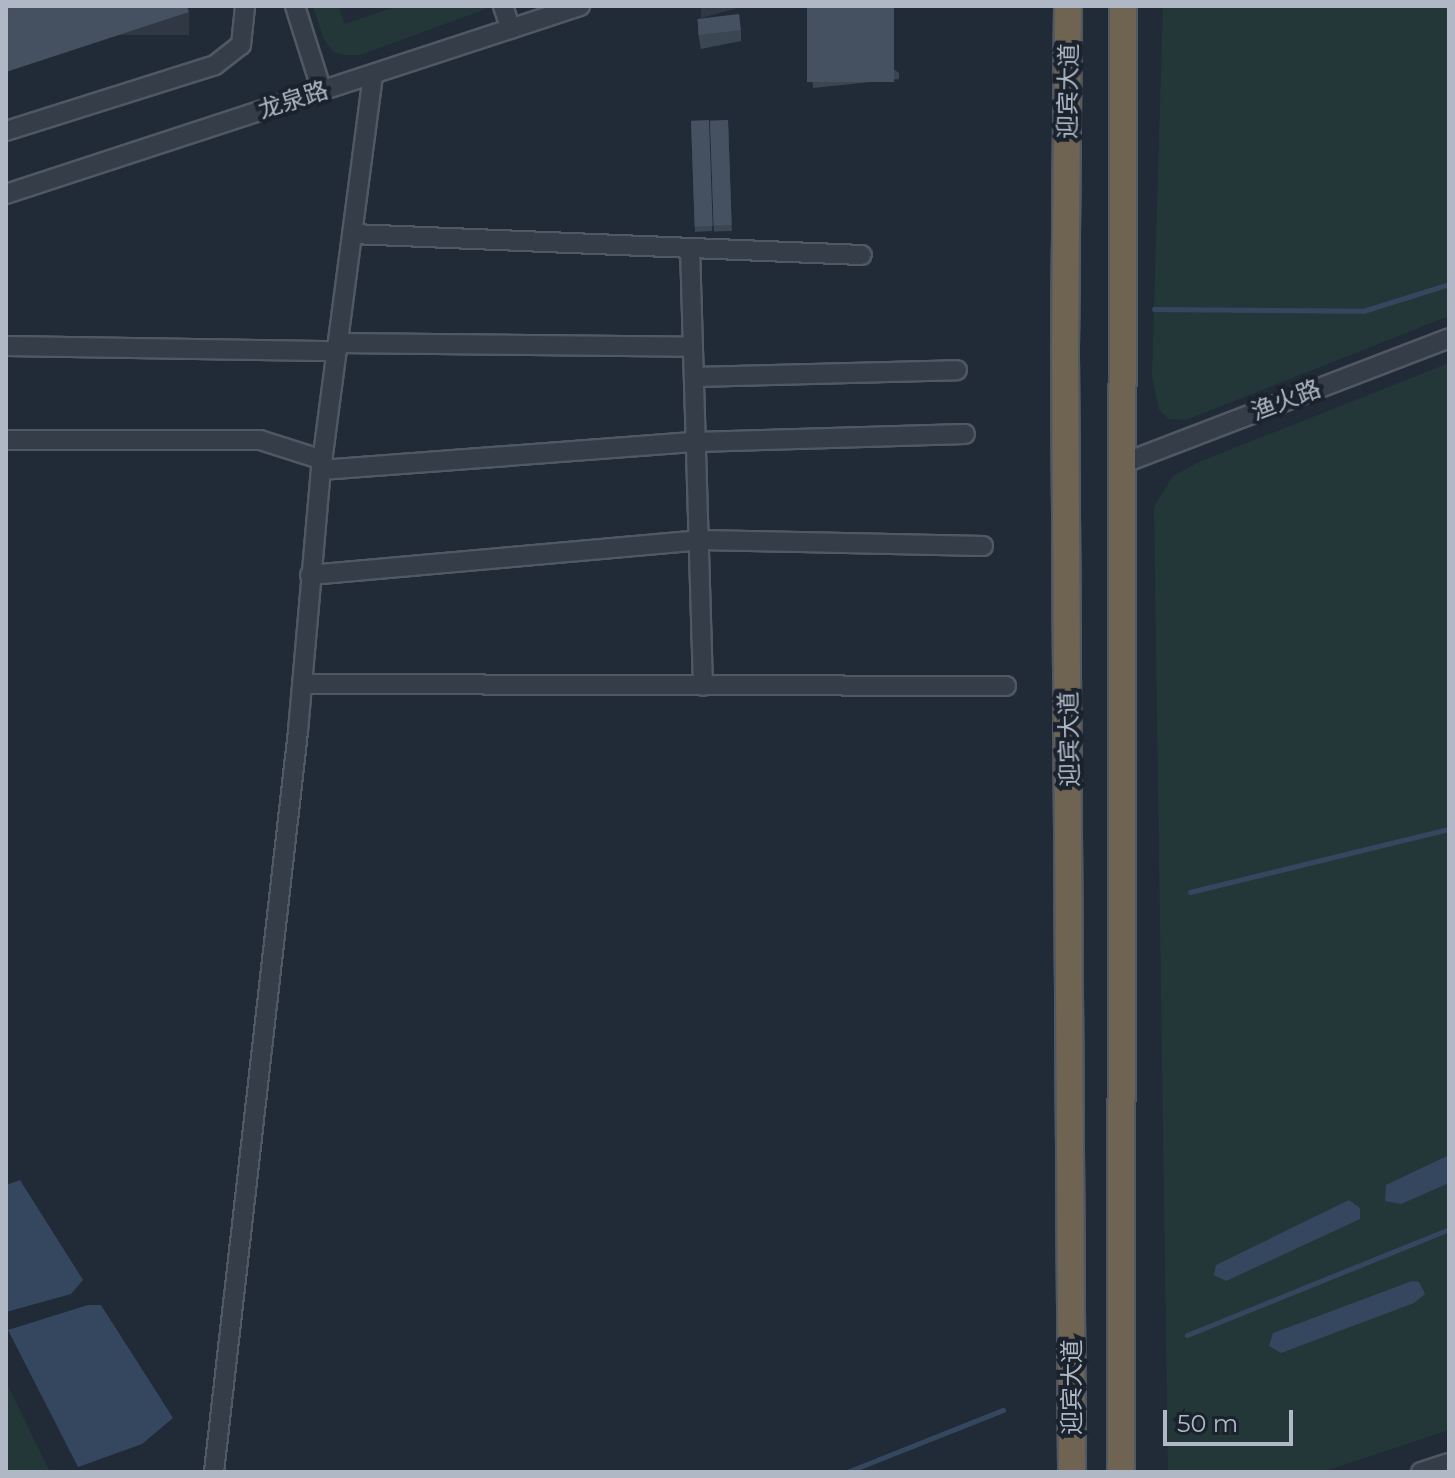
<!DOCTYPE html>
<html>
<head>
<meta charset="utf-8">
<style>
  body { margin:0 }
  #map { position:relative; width:1455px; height:1478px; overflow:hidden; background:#212b38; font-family:Montserrat,"Noto Sans SC",sans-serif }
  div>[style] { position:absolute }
  .green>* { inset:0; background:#233739 }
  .water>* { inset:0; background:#35475f }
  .stream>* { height:5px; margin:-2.5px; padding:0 2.5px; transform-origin:2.5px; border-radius:2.5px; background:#35475f }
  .roads { filter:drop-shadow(2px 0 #505863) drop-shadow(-2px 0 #505863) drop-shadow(0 2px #505863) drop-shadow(0 -2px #505863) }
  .minor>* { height:18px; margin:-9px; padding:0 9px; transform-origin:9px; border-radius:9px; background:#353d49 }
  .highway>* { height:26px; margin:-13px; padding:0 13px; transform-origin:13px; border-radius:13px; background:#6f6352 }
  .wall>* { inset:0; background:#3b4653; transform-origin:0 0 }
  .shaded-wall>* { inset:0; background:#303943; transform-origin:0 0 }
  .building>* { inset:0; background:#455160; transform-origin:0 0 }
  span { translate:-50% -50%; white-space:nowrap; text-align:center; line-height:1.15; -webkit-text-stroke:8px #1a222d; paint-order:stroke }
  .street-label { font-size:24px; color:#b0b8c5 }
  .frame { position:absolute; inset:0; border:8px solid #b0b8c5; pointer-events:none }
  .scale { position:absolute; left:1163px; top:1410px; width:130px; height:36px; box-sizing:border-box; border:4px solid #b0b8c5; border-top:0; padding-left:10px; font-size:24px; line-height:28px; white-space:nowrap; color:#b0b8c5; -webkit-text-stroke:6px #1a222d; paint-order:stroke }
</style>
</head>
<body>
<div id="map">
  <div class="green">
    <i style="clip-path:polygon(313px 6px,338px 6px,345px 24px,398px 6px,494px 6px,360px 55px,346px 55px,333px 52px,324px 39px)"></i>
    <i style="clip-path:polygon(1163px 6px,1449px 6px,1449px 316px,1186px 420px,1169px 419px,1159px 410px,1152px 377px)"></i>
    <i style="clip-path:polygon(1449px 363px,1449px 1430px,1322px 1472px,1168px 1472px,1154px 507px,1173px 476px,1199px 462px)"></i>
    <i style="clip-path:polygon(6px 1382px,50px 1472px,6px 1472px)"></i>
  </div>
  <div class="water">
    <i style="clip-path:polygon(1449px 1155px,1449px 1183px,1401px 1204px,1385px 1201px,1386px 1185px)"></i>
    <i style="clip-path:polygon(20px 1180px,83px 1280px,71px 1294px,6px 1312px,6px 1185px)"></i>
    <i style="clip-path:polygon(1349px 1200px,1360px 1208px,1360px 1219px,1226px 1281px,1214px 1275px,1216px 1265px)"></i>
    <i style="clip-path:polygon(1412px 1281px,1419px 1282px,1425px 1294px,1414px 1303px,1281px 1353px,1269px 1346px,1273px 1333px)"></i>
    <i style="clip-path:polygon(88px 1305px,101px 1305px,173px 1418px,142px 1444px,78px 1467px,8px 1330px)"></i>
  </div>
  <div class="stream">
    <i style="left:1154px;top:309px;width:209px;rotate:0.5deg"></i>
    <i style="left:1363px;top:311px;width:90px;rotate:-17.4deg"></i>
    <i style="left:1190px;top:892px;width:267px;rotate:-13.7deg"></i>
    <i style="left:1187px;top:1335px;width:283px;rotate:-22deg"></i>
    <i style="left:847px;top:1472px;width:168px;rotate:-21.7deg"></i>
  </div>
  <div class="roads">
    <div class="minor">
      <i style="left:295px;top:6px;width:89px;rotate:72.4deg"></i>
      <i style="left:503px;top:6px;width:24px;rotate:71deg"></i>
      <i style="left:6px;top:131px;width:219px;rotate:-17.5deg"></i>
      <i style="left:215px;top:65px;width:33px;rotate:-38deg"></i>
      <i style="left:241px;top:45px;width:39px;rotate:-84deg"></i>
      <i style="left:6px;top:194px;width:604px;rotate:-18.13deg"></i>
      <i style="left:352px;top:234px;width:510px;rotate:2.36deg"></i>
      <i style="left:690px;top:248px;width:438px;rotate:88.3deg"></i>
      <i style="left:338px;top:343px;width:355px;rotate:0.6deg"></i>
      <i style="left:6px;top:346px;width:331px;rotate:0.9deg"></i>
      <i style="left:694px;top:377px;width:263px;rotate:-1.5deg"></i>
      <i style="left:6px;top:440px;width:254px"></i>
      <i style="left:260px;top:440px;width:66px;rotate:17.6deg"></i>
      <i style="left:1124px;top:463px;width:348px;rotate:-21deg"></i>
      <i style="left:321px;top:470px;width:376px;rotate:-4.3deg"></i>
      <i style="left:696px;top:442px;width:269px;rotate:-1.7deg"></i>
      <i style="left:310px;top:575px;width:391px;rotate:-5.1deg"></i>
      <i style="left:699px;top:540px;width:284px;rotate:1.2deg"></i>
      <i style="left:302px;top:684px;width:704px;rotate:0.16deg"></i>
      <i style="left:214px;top:1472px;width:746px;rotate:-83.53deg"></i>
      <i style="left:298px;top:731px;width:262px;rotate:-85deg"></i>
      <i style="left:321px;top:470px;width:399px;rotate:-82.5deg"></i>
      <i style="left:1421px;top:1472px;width:29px;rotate:-18deg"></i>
    </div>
    <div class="highway">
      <i style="left:1068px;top:6px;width:348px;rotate:90.5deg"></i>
      <i style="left:1065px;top:354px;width:1118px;rotate:89.64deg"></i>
      <i style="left:1121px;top:1472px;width:1466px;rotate:-89.92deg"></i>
    </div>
  </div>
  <div class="wall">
    <i style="clip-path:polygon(807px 6px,899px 73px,899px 79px,813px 88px)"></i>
    <i style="clip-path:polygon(698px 21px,741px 30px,741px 41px,701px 49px,698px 33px)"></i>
    <i style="left:728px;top:120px;width:111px;height:18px;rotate:88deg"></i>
    <i style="clip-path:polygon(691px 121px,712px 226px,712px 231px,695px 232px)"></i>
  </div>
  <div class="shaded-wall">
    <i style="clip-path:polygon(701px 6px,738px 6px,738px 8px,701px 18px)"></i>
    <i style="left:189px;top:12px;width:23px;height:193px;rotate:90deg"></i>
  </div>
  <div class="building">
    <i style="clip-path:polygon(6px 6px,187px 6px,189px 12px,6px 72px)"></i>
    <i style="left:807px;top:6px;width:87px;height:76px"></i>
    <i style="left:739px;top:14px;width:16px;height:42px;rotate:83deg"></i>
    <i style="left:709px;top:120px;width:106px;height:18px;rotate:88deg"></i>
    <i style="left:728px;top:120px;width:105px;height:18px;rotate:88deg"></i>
  </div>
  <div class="street-label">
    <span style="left:1068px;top:91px;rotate:-89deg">迎宾大道</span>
    <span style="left:293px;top:100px;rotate:-18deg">龙泉路</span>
    <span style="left:1286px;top:400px;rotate:-21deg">渔火路</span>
    <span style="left:1069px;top:739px;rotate:-91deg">迎宾大道</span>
    <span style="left:1072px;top:1387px;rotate:-90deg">迎宾大道</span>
  </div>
  <div class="frame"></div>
  <div class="scale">50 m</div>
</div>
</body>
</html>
